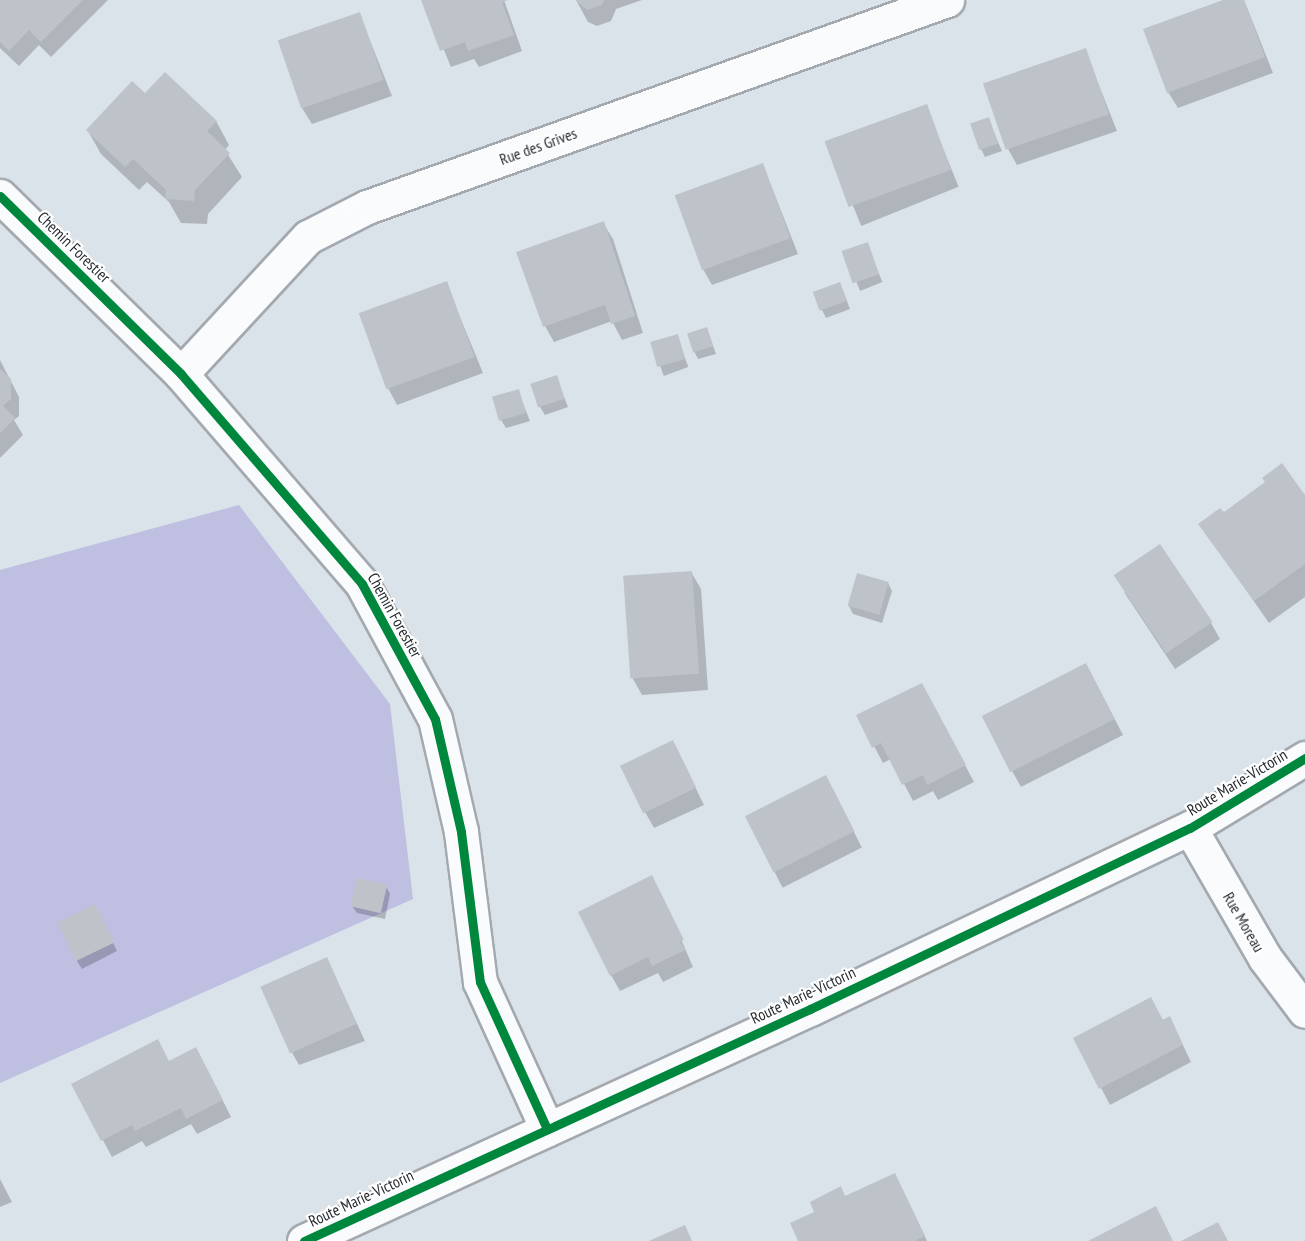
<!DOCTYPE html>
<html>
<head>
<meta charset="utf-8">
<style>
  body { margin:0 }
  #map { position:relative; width:1305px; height:1241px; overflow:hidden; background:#dbe3ea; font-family:"PT Sans Narrow",sans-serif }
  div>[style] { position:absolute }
  .forest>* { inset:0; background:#bebfe1 }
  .shadow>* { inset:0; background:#0003; transform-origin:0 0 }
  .building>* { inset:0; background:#bec3c9; transform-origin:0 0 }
  .roads { filter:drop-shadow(2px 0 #a3a9af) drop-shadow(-2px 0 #a3a9af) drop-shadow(0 2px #a3a9af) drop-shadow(0 -2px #a3a9af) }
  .minor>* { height:33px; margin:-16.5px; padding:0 16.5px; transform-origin:16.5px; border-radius:16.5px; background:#fafbfc }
  .major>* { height:33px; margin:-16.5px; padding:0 16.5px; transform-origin:16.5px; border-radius:16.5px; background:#fafbfc }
  .cycleway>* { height:9px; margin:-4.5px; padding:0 4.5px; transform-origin:4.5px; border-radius:4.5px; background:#00873e }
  span { translate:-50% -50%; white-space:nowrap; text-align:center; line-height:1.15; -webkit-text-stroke:4.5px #fff; paint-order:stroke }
  .street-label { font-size:16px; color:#262b30 }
</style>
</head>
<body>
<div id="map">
  <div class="forest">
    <i style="clip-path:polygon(239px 505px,390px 704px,413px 899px,0 1083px,0 570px)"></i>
  </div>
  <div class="shadow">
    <i style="clip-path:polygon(0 0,108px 0,51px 57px,39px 45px,19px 66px,0 48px)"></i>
    <i style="clip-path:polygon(423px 0,504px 0,522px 51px,479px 67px,474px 59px,451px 67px)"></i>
    <i style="clip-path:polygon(576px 0,642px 0,616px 9px,611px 21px,597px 26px,588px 22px)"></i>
    <i style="clip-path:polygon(1227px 0,1244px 0,1273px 73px,1178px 108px,1168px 92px)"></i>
    <i style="clip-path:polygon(359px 13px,392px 96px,312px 124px,302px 108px)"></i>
    <i style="clip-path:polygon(1085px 50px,1117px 131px,1017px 165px,1008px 149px)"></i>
    <i style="clip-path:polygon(145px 95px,216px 121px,229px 145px,225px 150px,242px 177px,208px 214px,207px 224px,181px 223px,169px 202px,147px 182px,139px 190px,101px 154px,88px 131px)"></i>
    <i style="left:926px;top:106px;width:87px;height:105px;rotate:68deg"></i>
    <i style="clip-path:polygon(988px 119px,1002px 151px,985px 157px,981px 149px)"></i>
    <i style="clip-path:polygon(763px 165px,798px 254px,712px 285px,703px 269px)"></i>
    <i style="clip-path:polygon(603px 223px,613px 239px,643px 333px,622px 340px,612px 321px,554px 342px,545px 326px)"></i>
    <i style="left:867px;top:244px;width:41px;height:24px;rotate:68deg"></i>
    <i style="clip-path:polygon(446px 283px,483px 373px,397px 405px,388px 388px)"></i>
    <i style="clip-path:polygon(840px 283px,850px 309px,826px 318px,822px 310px)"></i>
    <i style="clip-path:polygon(707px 329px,716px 354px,698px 359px,694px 351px)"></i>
    <i style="left:677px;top:336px;width:33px;height:26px;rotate:70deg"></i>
    <i style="clip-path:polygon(0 360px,19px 397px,19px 416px,14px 420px,23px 435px,0 458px)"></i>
    <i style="clip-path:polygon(556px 377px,568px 407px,545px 415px,540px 407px)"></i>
    <i style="clip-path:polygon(518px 391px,530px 421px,506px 428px,501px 420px)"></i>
    <i style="clip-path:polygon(1305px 497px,1305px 597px,1269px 623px,1200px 524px,1224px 514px)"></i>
    <i style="clip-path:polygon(691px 572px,701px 589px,708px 690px,642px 695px,633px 679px)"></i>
    <i style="clip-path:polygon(888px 583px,892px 591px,882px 623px,853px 614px,849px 606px)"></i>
    <i style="clip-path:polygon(1124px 592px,1211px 623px,1220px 639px,1175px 669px)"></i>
    <i style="clip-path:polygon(1095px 681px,1123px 735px,1021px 787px,1012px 771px)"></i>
    <i style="clip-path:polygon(931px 701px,974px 782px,938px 800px,933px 791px,913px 801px,891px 759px,883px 763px,858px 716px)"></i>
    <i style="clip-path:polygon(681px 758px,704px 805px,654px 828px,645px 812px)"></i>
    <i style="left:826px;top:777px;width:79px;height:89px;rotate:63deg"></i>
    <i style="clip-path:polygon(386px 886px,390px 894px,385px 919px,357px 913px,352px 906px)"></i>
    <i style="clip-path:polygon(661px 893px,693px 967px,663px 982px,658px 973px,620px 991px,611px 975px)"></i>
    <i style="clip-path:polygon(99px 914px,117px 951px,82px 969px,77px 961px)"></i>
    <i style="clip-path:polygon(327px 959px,365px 1041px,299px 1065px,290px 1049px)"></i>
    <i style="clip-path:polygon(1170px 1018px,1191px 1062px,1110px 1105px,1075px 1038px)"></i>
    <i style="clip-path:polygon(169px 1062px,205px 1065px,231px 1117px,197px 1134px,191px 1124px,146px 1147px,142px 1141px,112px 1157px,73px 1084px)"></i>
    <i style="clip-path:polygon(0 1179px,12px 1202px,0 1207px)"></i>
    <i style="clip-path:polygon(903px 1191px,927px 1241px,800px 1241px,816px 1212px,845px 1197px)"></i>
  </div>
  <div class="building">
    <i style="clip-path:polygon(0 0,83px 0,41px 42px,29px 30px,9px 51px,0 42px)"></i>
    <i style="clip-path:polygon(421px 0,508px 0,502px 2px,514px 35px,468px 51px,465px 42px,440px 51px)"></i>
    <i style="clip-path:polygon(575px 0,604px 0,602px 5px,587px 10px)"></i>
    <i style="clip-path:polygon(1223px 0,1244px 0,1265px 57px,1167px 93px,1143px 29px)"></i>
    <i style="left:360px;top:12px;width:72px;height:87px;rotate:71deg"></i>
    <i style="left:1086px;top:48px;width:70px;height:109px;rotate:71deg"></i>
    <i style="clip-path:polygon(165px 72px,217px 121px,207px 131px,230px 153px,195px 190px,194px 201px,165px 199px,166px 190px,133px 159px,125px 167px,86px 130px,132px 81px,145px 93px)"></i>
    <i style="left:927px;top:104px;width:70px;height:109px;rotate:70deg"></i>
    <i style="left:989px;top:117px;width:28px;height:20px;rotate:71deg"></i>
    <i style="left:763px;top:163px;width:80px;height:94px;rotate:70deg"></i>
    <i style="clip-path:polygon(604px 221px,635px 316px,611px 324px,605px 305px,543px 327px,516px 252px)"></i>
    <i style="left:868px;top:242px;width:34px;height:28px;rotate:71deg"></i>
    <i style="left:447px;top:281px;width:81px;height:94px;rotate:70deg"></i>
    <i style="left:840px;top:282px;width:20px;height:29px;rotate:70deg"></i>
    <i style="left:707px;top:327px;width:20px;height:21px;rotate:72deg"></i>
    <i style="left:678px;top:334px;width:26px;height:29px;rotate:74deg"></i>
    <i style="clip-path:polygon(0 369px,11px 379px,11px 399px,3px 406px,15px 418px,0 433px)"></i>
    <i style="left:557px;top:375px;width:25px;height:28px;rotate:72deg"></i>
    <i style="left:519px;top:389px;width:25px;height:28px;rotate:74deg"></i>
    <i style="clip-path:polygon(1282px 463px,1305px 495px,1305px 564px,1254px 601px,1198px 524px,1220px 508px,1224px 512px,1265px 482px,1262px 478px)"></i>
    <i style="left:1160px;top:544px;width:94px;height:56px;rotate:56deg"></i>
    <i style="left:692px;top:571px;width:103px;height:69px;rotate:86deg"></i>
    <i style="left:857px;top:573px;width:33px;height:34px;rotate:16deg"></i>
    <i style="left:1086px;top:663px;width:63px;height:117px;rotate:63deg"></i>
    <i style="clip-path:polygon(922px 683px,966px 765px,927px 785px,923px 775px,902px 785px,881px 743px,872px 748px,856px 715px)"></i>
    <i style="left:673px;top:740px;width:53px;height:59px;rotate:64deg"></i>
    <i style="left:826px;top:775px;width:63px;height:91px;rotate:63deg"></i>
    <i style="clip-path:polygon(652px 875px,684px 940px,680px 941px,685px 950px,652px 966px,648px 957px,610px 976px,578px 912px)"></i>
    <i style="left:357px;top:878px;width:31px;height:29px;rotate:13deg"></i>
    <i style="left:95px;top:904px;width:43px;height:42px;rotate:64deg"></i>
    <i style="left:327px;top:957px;width:73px;height:73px;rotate:66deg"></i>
    <i style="clip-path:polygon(1151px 997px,1163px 1020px,1170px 1016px,1183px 1045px,1099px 1089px,1073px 1038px)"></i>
    <i style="clip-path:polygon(158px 1039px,169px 1061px,196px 1047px,223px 1100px,186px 1119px,181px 1108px,135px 1131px,132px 1125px,101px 1141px,71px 1084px)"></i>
    <i style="clip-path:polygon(895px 1173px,925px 1236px,915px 1241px,798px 1241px,790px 1223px,814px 1212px,810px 1202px,841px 1186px,845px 1196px)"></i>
    <i style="clip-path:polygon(1156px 1206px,1173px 1241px,1088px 1241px)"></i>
    <i style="clip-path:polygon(1218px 1222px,1228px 1241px,1181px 1241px)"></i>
    <i style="clip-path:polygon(685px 1225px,692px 1241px,649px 1241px)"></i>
  </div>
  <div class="roads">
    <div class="minor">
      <i style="left:0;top:196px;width:254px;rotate:44.5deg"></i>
      <i style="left:181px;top:374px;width:277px;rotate:49.2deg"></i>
      <i style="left:362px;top:584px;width:153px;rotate:61.6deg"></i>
      <i style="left:435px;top:719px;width:116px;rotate:77deg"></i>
      <i style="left:461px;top:832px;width:151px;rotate:82.8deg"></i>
      <i style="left:480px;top:982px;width:162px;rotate:65.5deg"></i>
      <i style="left:181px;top:374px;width:187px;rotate:-47.2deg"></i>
      <i style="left:308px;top:237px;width:66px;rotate:-27deg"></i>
      <i style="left:367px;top:207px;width:616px;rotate:-19.64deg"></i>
      <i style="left:1190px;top:828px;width:150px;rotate:60deg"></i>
      <i style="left:1265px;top:958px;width:66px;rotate:53deg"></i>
    </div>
    <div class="major">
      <i style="left:304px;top:1241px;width:557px;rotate:-24.63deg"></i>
      <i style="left:810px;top:1009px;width:421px;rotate:-25.5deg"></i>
      <i style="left:1190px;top:828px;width:135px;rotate:-31.3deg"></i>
    </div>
  </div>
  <div class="cycleway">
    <i style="left:0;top:196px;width:254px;rotate:44.5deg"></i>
    <i style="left:181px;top:374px;width:277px;rotate:49.2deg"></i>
    <i style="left:362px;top:584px;width:153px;rotate:61.6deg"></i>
    <i style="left:435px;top:719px;width:116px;rotate:77deg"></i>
    <i style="left:461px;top:832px;width:151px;rotate:82.8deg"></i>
    <i style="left:480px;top:982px;width:162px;rotate:65.5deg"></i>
    <i style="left:304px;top:1241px;width:557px;rotate:-24.63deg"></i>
    <i style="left:810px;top:1009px;width:421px;rotate:-25.5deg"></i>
    <i style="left:1190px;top:828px;width:135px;rotate:-31.3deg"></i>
  </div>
  <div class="street-label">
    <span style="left:538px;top:146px;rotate:-20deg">Rue des Grives</span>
    <span style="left:74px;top:247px;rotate:44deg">Chemin Forestier</span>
    <span style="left:395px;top:615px;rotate:61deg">Chemin Forestier</span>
    <span style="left:1237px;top:782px;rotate:-31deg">Route Marie-Victorin</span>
    <span style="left:1244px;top:922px;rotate:60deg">Rue Moreau</span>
    <span style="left:803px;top:995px;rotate:-25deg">Route Marie-Victorin</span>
    <span style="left:361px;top:1198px;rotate:-25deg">Route Marie-Victorin</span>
  </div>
</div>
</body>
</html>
